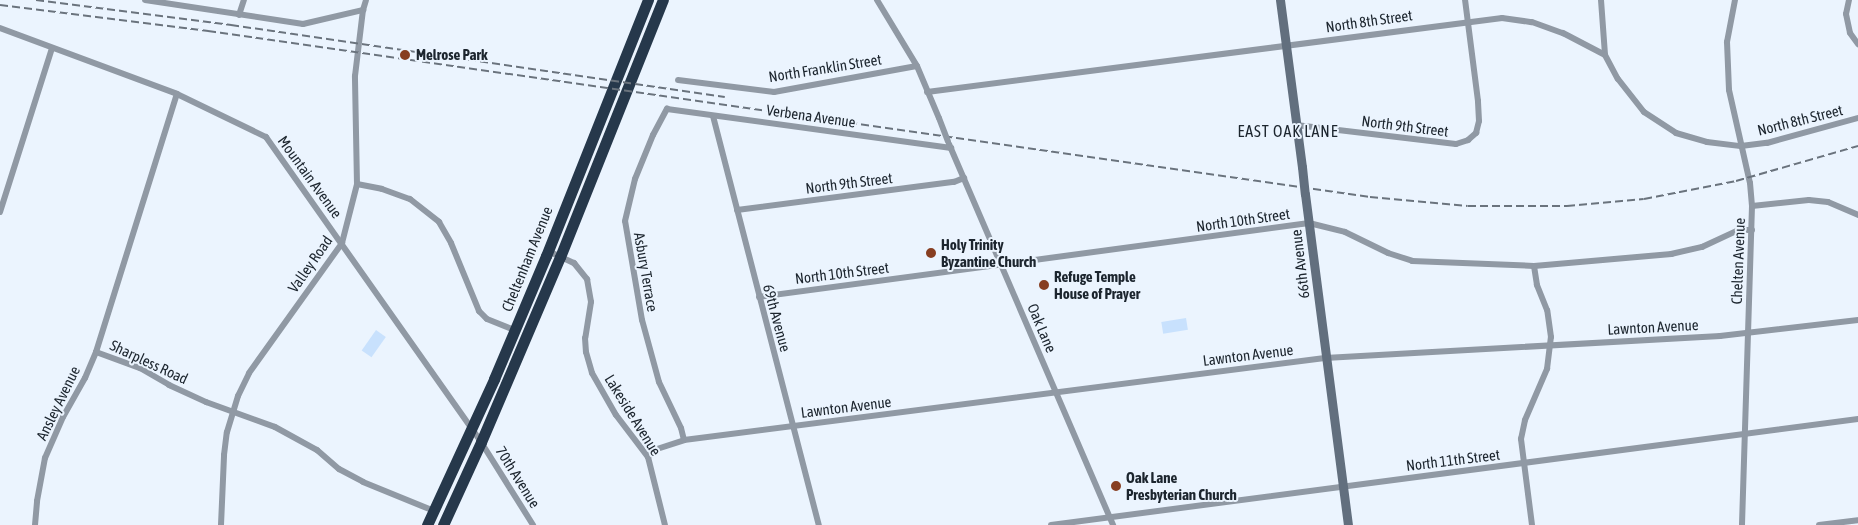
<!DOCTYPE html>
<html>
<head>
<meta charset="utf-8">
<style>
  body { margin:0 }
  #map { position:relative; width:1858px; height:525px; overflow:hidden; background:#ebf4fe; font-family:"Asap Condensed",sans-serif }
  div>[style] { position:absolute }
  .green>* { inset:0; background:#c8e1fd; transform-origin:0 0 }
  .street>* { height:6px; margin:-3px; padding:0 3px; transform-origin:3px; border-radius:3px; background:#9099a4 }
  .secondary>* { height:9px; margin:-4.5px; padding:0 4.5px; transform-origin:4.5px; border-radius:4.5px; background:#626f7e }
  .highway>* { height:11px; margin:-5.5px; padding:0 5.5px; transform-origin:5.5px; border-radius:5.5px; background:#26384b }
  .rail>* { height:2px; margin-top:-1px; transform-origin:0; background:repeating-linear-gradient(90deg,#6a737d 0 8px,transparent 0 12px) }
  .street-bridge>* { height:6px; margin:-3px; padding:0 3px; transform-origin:3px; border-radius:3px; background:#9099a4 }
  .secondary-bridge>* { height:9px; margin:-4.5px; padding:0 4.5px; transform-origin:4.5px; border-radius:4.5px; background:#626f7e }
  .dots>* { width:14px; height:14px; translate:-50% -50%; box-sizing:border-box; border:2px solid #ebf4fe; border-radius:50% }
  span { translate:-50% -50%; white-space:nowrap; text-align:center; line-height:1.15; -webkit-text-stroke:4px #ebf4fe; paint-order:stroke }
  .street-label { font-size:15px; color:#1c252e }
  .poi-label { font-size:15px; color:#1c252e; font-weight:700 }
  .left { translate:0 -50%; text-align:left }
  .neighbourhood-label { font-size:16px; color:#1c252e; letter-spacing:1px }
</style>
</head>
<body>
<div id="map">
  <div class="green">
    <i style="left:1186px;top:318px;width:12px;height:25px;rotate:81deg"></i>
    <i style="left:376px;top:330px;width:12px;height:25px;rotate:35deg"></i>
  </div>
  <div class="street">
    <i style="left:145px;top:0;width:160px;rotate:8.6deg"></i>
    <i style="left:303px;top:24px;width:62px;rotate:-13.1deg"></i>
    <i style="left:877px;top:0;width:77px;rotate:58.8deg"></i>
    <i style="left:917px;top:66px;width:56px;rotate:67.1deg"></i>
    <i style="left:1601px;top:0;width:55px;rotate:85.8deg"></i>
    <i style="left:1735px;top:0;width:43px;rotate:100.8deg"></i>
    <i style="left:1727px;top:42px;width:48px;rotate:87.6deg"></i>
    <i style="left:1729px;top:90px;width:95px;rotate:77.3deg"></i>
    <i style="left:1750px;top:183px;width:23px;rotate:85deg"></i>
    <i style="left:1752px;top:206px;width:319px;rotate:91.8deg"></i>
    <i style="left:1849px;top:0;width:14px;rotate:102deg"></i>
    <i style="left:1846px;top:14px;width:19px;rotate:78deg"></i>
    <i style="left:1850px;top:33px;width:14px;rotate:54deg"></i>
    <i style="left:239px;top:15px;width:16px;rotate:-72deg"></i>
    <i style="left:0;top:28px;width:189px;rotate:20.4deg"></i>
    <i style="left:177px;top:94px;width:99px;rotate:25.8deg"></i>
    <i style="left:266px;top:137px;width:373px;rotate:54.8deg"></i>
    <i style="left:481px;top:442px;width:98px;rotate:57.9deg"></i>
    <i style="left:678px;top:80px;width:97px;rotate:7.1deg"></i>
    <i style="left:774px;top:92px;width:145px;rotate:-10.3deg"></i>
    <i style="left:927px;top:92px;width:580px;rotate:-7.33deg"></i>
    <i style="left:1502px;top:18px;width:30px;rotate:8deg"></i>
    <i style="left:1532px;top:22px;width:33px;rotate:20deg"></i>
    <i style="left:1563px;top:33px;width:47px;rotate:27.6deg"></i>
    <i style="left:1605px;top:55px;width:27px;rotate:62deg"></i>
    <i style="left:1618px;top:79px;width:42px;rotate:51.8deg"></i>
    <i style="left:1644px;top:112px;width:38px;rotate:33deg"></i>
    <i style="left:1676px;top:133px;width:32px;rotate:16deg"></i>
    <i style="left:1707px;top:142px;width:34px;rotate:7deg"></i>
    <i style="left:1741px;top:146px;width:26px;rotate:-7deg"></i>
    <i style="left:1767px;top:143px;width:94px;rotate:-15.4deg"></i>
    <i style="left:713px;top:116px;width:423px;rotate:75.5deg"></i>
    <i style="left:1296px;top:125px;width:161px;rotate:6.8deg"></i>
    <i style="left:1456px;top:144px;width:13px;rotate:-18deg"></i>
    <i style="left:1468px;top:140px;width:11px;rotate:-41deg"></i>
    <i style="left:1476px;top:133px;width:12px;rotate:-76deg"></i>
    <i style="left:1479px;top:121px;width:20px;rotate:-93deg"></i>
    <i style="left:1478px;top:101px;width:102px;rotate:-97.3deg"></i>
    <i style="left:949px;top:144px;width:415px;rotate:66.7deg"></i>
    <i style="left:357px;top:184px;width:25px;rotate:11deg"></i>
    <i style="left:382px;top:189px;width:30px;rotate:20deg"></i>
    <i style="left:410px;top:199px;width:37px;rotate:38deg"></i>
    <i style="left:439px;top:222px;width:24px;rotate:60deg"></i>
    <i style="left:451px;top:243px;width:74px;rotate:67.6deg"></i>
    <i style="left:479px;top:311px;width:11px;rotate:45deg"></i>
    <i style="left:487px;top:319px;width:29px;rotate:22deg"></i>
    <i style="left:1752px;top:206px;width:57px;rotate:-6deg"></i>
    <i style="left:1809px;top:200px;width:19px;rotate:6deg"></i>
    <i style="left:1828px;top:202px;width:33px;rotate:23deg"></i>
    <i style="left:737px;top:210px;width:219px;rotate:-7.4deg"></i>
    <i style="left:954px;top:182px;width:11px;rotate:-22deg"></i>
    <i style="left:0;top:212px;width:172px;rotate:-72.4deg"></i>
    <i style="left:548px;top:251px;width:29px;rotate:25deg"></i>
    <i style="left:574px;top:263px;width:21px;rotate:51deg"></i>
    <i style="left:587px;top:279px;width:23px;rotate:80deg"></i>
    <i style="left:591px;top:302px;width:36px;rotate:99deg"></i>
    <i style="left:585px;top:338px;width:14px;rotate:86deg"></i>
    <i style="left:586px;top:352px;width:22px;rotate:74deg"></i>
    <i style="left:592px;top:373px;width:48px;rotate:60.3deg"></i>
    <i style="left:616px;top:415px;width:53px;rotate:52.7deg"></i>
    <i style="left:648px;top:457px;width:70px;rotate:76deg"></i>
    <i style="left:759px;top:297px;width:555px;rotate:-7.66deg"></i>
    <i style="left:1309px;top:223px;width:37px;rotate:14deg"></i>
    <i style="left:1345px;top:232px;width:48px;rotate:26deg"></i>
    <i style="left:1388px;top:253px;width:25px;rotate:18deg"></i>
    <i style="left:1412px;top:261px;width:122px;rotate:2.3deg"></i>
    <i style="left:1534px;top:266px;width:138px;rotate:-5deg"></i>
    <i style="left:1671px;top:254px;width:32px;rotate:-13deg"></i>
    <i style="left:1702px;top:247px;width:40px;rotate:-25deg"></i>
    <i style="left:1738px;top:230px;width:14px"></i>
    <i style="left:96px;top:352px;width:47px;rotate:20deg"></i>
    <i style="left:140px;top:368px;width:34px;rotate:30deg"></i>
    <i style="left:169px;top:385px;width:41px;rotate:24.7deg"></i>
    <i style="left:206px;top:402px;width:73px;rotate:19.9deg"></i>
    <i style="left:275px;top:427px;width:48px;rotate:28.7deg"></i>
    <i style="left:317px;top:450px;width:29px;rotate:41deg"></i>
    <i style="left:339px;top:469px;width:27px;rotate:28deg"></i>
    <i style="left:363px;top:482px;width:77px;rotate:22.2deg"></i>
    <i style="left:684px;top:440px;width:12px;rotate:-104deg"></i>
    <i style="left:681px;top:428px;width:51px;rotate:-115.6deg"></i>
    <i style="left:659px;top:382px;width:64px;rotate:-105.3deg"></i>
    <i style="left:642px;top:320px;width:100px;rotate:-99.7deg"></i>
    <i style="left:625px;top:221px;width:43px;rotate:-76.6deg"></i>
    <i style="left:635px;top:179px;width:48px;rotate:-67.8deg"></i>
    <i style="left:653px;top:135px;width:30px;rotate:-62deg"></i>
    <i style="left:667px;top:109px;width:287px;rotate:7.8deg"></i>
    <i style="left:648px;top:457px;width:12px;rotate:-42deg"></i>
    <i style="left:657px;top:449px;width:28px;rotate:-18deg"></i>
    <i style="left:684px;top:440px;width:646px;rotate:-7.29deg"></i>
    <i style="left:1325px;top:358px;width:396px;rotate:-3.2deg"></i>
    <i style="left:1720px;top:336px;width:139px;rotate:-6.6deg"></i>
    <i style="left:35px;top:525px;width:24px;rotate:-85deg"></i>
    <i style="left:37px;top:501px;width:44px;rotate:-79.5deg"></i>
    <i style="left:45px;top:458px;width:45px;rotate:-66.3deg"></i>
    <i style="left:63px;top:417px;width:45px;rotate:-60.6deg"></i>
    <i style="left:85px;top:378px;width:28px;rotate:-67deg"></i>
    <i style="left:96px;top:352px;width:270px;rotate:-72.6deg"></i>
    <i style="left:221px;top:525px;width:70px;rotate:-87.5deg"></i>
    <i style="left:224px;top:455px;width:23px;rotate:-83deg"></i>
    <i style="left:227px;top:432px;width:38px;rotate:-73deg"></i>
    <i style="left:238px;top:396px;width:25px;rotate:-64deg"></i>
    <i style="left:249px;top:373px;width:160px;rotate:-54.4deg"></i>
    <i style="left:342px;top:243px;width:61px;rotate:-75.7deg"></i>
    <i style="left:357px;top:184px;width:108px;rotate:-91.1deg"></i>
    <i style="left:355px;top:76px;width:66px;rotate:-83.1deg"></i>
    <i style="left:363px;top:10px;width:10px;rotate:-73deg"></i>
    <i style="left:1051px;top:525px;width:814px;rotate:-7.48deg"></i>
    <i style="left:1532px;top:525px;width:87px;rotate:-97.3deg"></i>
    <i style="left:1521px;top:439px;width:19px;rotate:-78deg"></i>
    <i style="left:1525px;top:420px;width:56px;rotate:-66.7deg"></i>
    <i style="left:1547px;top:369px;width:32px;rotate:-83deg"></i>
    <i style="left:1551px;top:337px;width:27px;rotate:-98deg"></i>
    <i style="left:1547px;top:310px;width:27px;rotate:-112deg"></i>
    <i style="left:1537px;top:285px;width:19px;rotate:-99deg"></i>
    <i style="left:1819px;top:525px;width:39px;rotate:-7deg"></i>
  </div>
  <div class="secondary">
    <i style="left:1280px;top:0;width:168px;rotate:82.5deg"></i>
    <i style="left:1305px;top:194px;width:334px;rotate:82.6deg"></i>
  </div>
  <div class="highway">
    <i style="left:427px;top:525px;width:161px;rotate:-65.3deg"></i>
    <i style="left:494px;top:379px;width:134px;rotate:-67.1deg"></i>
    <i style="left:546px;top:256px;width:276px;rotate:-68.3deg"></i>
    <i style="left:443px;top:525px;width:91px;rotate:-65.4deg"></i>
    <i style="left:481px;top:442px;width:201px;rotate:-66.9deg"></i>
    <i style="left:560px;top:257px;width:277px;rotate:-68.2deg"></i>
  </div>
  <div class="rail">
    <i style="left:36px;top:0;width:197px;rotate:7.3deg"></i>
    <i style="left:231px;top:25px;width:499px;rotate:8.3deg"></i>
    <i style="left:0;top:5px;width:210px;rotate:7.1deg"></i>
    <i style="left:208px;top:31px;width:1174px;rotate:8.13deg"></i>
    <i style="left:1370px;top:197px;width:98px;rotate:5.2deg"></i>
    <i style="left:1468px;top:206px;width:99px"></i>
    <i style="left:1567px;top:206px;width:77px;rotate:-5.2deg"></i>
    <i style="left:1644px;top:199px;width:94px;rotate:-11.1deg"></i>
    <i style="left:1736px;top:181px;width:127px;rotate:-16deg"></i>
  </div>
  <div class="street-bridge">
    <i style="left:939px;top:118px;width:25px;rotate:69deg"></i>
  </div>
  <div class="secondary-bridge">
    <i style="left:1302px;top:167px;width:27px;rotate:84deg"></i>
  </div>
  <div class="dots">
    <i style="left:405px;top:55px;background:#873e21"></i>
    <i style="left:931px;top:253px;background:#873e21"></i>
    <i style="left:1044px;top:285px;background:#873e21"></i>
    <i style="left:1116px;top:486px;background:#873e21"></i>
  </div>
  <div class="street-label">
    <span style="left:1369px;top:21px;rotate:-8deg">North 8th Street</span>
    <span style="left:825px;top:68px;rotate:-9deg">North Franklin Street</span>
    <span style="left:811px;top:116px;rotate:8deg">Verbena Avenue</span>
    <span style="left:1800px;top:120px;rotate:-14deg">North 8th Street</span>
    <span style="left:1405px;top:126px;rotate:7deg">North 9th Street</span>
    <span style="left:310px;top:177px;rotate:54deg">Mountain Avenue</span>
    <span style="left:849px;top:183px;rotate:-7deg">North 9th Street</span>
    <span style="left:1243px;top:220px;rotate:-8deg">North 10th Street</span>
    <span style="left:527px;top:259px;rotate:-68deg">Cheltenham Avenue</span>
    <span style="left:1738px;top:261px;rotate:-88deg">Chelten Avenue</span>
    <span style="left:310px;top:264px;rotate:-55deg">Valley Road</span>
    <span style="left:1300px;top:264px;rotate:-97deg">66th Avenue</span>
    <span style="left:646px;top:272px;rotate:80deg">Asbury Terrace</span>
    <span style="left:842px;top:273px;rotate:-7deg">North 10th Street</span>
    <span style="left:777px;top:318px;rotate:75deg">69th Avenue</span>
    <span style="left:1653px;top:327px;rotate:-3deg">Lawnton Avenue</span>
    <span style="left:1042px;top:328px;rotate:67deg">Oak Lane</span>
    <span style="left:1248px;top:355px;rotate:-7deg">Lawnton Avenue</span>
    <span style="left:149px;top:362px;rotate:25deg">Sharpless Road</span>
    <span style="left:58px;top:403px;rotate:-64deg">Ansley Avenue</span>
    <span style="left:846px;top:407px;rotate:-7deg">Lawnton Avenue</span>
    <span style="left:633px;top:415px;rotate:58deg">Lakeside Avenue</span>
    <span style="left:1453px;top:460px;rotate:-7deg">North 11th Street</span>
    <span style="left:518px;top:477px;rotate:58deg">70th Avenue</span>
  </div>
  <div class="poi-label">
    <span class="left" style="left:416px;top:55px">Melrose Park</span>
    <span class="left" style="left:941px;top:253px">Holy Trinity<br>Byzantine Church</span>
    <span class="left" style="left:1054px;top:285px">Refuge Temple<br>House of Prayer</span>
    <span class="left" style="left:1126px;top:486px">Oak Lane<br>Presbyterian Church</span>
  </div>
  <div class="neighbourhood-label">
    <span style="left:1288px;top:131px">EAST OAK LANE</span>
  </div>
</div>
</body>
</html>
